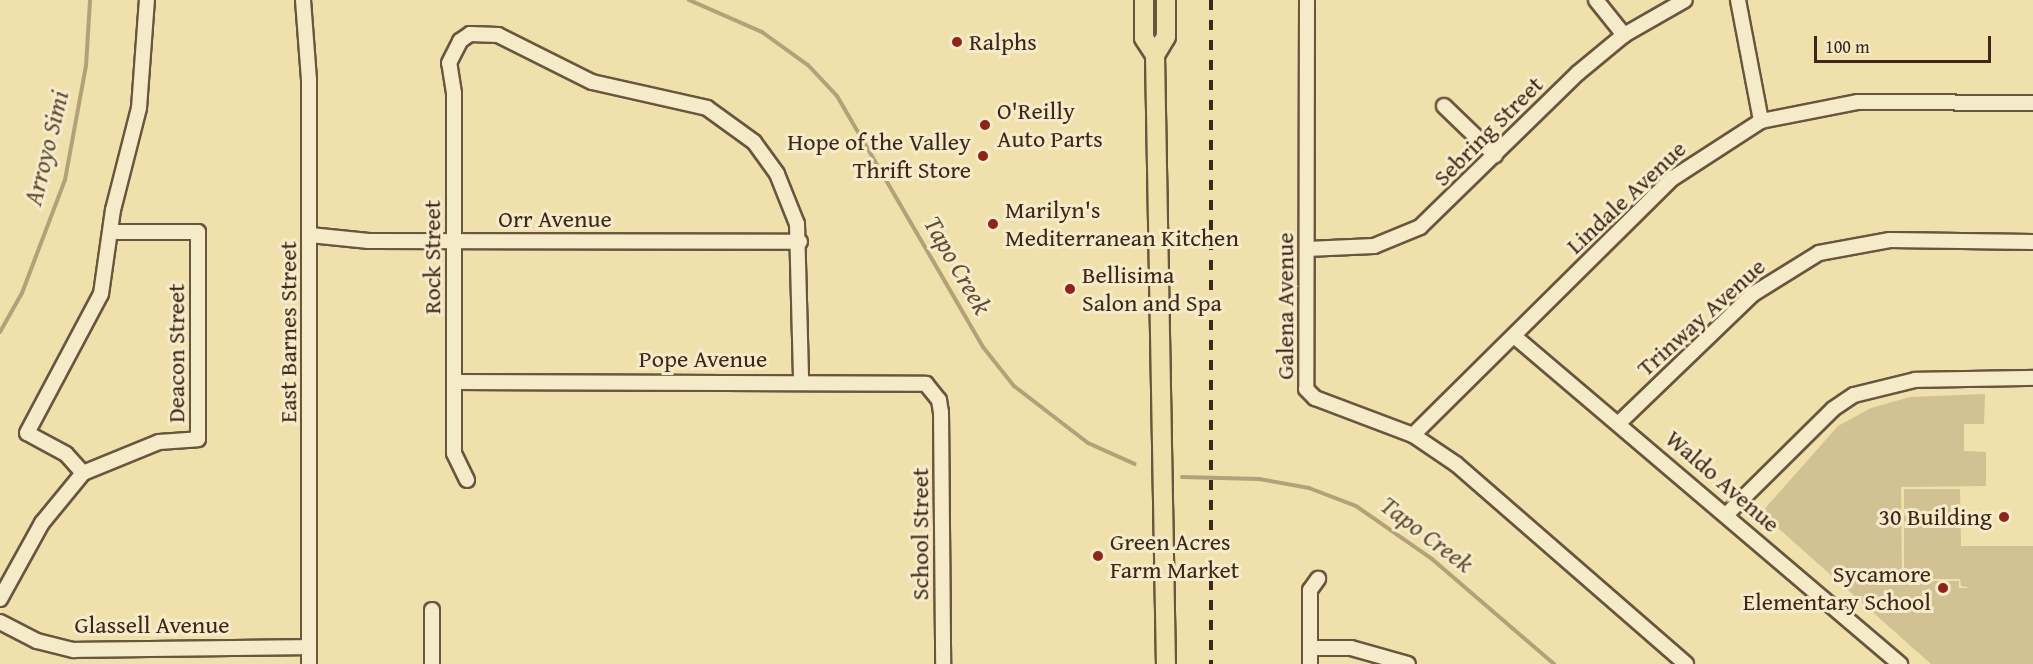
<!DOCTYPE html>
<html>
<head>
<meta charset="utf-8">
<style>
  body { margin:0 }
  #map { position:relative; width:2033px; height:664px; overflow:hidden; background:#efe0ac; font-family:"Gentium Book Plus",serif }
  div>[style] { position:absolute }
  .green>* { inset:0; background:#d1c193 }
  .stream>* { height:4px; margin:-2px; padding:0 2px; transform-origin:2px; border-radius:2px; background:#b3a17a }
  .roads { filter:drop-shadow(2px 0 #6a553e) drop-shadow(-2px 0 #6a553e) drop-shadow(0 2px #6a553e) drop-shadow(0 -2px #6a553e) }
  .minor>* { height:14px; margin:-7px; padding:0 7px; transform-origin:7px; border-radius:7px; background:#f5ebc9 }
  .major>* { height:18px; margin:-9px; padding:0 9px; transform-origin:9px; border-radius:9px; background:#efe0ac }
  .rail>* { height:4px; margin-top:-2px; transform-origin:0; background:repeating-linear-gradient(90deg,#3e271a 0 10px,transparent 0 20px) }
  .dots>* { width:16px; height:16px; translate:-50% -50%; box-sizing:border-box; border:3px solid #f5ebc9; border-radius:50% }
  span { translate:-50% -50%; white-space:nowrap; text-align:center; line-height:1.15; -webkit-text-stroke:6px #f5ebc9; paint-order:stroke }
  .poi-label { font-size:24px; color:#3e271a }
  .left { translate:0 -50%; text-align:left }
  .right { translate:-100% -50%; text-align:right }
  .street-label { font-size:24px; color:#3e271a }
  .water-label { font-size:26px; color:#614c37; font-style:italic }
  .scale { position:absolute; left:1814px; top:36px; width:177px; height:27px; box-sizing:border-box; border:3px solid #3e271a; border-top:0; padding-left:8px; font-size:18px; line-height:21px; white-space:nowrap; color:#3e271a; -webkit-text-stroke:4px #f5ebc9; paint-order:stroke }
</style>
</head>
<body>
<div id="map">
  <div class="green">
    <i style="clip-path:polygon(1985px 394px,1984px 424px,1964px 424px,1964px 451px,1986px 452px,1986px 486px,1901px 487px,1902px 581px,1959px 581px,1959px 588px,1970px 588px,1961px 586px,1960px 579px,1904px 579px,1904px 489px,1960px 489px,1961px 546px,2033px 546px,2033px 664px,1931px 664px,1761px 513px,1838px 426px,1871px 408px,1910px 397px)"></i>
  </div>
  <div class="stream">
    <i style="left:689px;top:0;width:80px;rotate:23.7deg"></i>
    <i style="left:762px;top:32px;width:57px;rotate:35.7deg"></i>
    <i style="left:808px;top:65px;width:42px;rotate:46.9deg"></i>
    <i style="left:837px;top:96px;width:290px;rotate:59.8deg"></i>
    <i style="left:983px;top:347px;width:50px;rotate:51.5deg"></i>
    <i style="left:1014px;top:386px;width:93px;rotate:37.6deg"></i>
    <i style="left:1088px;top:443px;width:51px;rotate:24.1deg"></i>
    <i style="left:0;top:332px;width:45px;rotate:-60.6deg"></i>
    <i style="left:22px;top:293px;width:121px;rotate:-69.2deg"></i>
    <i style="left:65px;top:180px;width:116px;rotate:-79.6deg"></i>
    <i style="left:86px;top:66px;width:66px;rotate:-86.5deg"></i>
    <i style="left:1182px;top:477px;width:77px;rotate:1.5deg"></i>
    <i style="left:1259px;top:479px;width:51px;rotate:10.2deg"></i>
    <i style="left:1309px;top:488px;width:50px;rotate:21deg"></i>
    <i style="left:1356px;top:506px;width:93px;rotate:34.9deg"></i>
    <i style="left:1432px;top:559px;width:161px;rotate:40.7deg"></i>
  </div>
  <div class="roads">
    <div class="minor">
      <i style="left:303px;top:0;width:79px;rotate:85.7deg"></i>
      <i style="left:309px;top:79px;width:585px;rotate:90deg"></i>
      <i style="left:1307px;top:0;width:389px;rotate:90.1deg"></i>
      <i style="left:1306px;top:389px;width:13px;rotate:45deg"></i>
      <i style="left:1315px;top:398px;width:105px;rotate:20.7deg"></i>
      <i style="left:1413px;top:435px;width:52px;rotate:34deg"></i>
      <i style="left:1456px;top:464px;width:305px;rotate:41deg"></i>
      <i style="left:1596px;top:0;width:45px;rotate:51.3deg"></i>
      <i style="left:1738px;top:0;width:123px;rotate:79.2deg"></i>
      <i style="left:1444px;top:106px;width:71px;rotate:43.9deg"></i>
      <i style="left:310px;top:235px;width:59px;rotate:5.8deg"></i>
      <i style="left:369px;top:241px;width:431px;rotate:0.1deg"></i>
      <i style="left:1307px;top:249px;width:67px;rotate:-2.6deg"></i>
      <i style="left:1374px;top:246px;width:50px;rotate:-22.4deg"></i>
      <i style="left:1420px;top:227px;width:221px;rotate:-44.3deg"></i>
      <i style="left:1578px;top:73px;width:60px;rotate:-39.6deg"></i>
      <i style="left:1624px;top:35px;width:70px;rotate:-29.8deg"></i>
      <i style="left:1514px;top:336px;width:507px;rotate:40.36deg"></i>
      <i style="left:454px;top:382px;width:472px;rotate:0.2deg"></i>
      <i style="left:926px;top:384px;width:21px;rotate:51deg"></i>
      <i style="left:939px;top:400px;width:12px;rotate:81deg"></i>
      <i style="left:941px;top:412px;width:252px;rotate:89.5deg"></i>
      <i style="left:1620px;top:422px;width:185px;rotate:-43.9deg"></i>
      <i style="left:1753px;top:294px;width:78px;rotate:-31.8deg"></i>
      <i style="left:1819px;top:253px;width:72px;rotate:-10.4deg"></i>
      <i style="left:1890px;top:240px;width:143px;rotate:0.8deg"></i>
      <i style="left:1413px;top:435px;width:366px;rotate:-44.7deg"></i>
      <i style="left:1673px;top:178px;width:105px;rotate:-32.9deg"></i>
      <i style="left:1761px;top:121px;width:99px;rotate:-11.1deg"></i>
      <i style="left:1858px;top:102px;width:175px;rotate:0.3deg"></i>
      <i style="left:83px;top:473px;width:25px;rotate:-132deg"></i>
      <i style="left:66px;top:454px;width:44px;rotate:-151.7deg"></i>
      <i style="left:27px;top:433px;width:157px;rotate:-62deg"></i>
      <i style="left:101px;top:294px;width:85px;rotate:-81.9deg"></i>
      <i style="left:113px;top:210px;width:105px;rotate:-75.7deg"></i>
      <i style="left:139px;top:108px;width:108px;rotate:-85.8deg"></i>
      <i style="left:467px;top:480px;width:30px;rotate:-116deg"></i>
      <i style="left:454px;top:453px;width:360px;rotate:-90deg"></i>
      <i style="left:454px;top:93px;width:30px;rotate:-99deg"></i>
      <i style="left:449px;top:63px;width:25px;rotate:-63deg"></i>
      <i style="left:460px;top:41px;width:12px;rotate:-35deg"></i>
      <i style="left:470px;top:34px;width:28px;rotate:2deg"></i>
      <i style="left:498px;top:35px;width:105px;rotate:26.6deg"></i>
      <i style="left:592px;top:82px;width:118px;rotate:12.7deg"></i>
      <i style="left:707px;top:108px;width:58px;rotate:35.9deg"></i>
      <i style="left:754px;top:142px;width:39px;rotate:54deg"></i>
      <i style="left:777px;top:174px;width:54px;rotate:68.2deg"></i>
      <i style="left:797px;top:224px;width:158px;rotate:88.5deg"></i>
      <i style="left:1727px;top:514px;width:149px;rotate:-44.7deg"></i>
      <i style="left:1833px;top:409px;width:25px;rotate:-34deg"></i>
      <i style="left:1854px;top:395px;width:63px;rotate:-13.8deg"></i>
      <i style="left:1915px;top:380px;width:118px;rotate:-1deg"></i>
      <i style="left:0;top:599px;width:87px;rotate:-61.1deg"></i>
      <i style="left:42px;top:523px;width:65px;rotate:-50.6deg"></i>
      <i style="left:83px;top:473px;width:82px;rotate:-22.2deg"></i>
      <i style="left:159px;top:442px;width:39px;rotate:-4deg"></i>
      <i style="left:198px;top:439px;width:207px;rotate:-90deg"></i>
      <i style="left:198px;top:232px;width:87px;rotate:180deg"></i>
      <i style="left:0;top:622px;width:42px;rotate:27.2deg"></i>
      <i style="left:37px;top:641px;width:38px;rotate:14deg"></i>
      <i style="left:74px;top:650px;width:235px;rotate:-0.7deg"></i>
      <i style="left:1310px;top:648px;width:41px"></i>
      <i style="left:1351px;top:648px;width:59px;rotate:15.7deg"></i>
      <i style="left:432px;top:664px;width:54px;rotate:-90deg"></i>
      <i style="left:1310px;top:664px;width:74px;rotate:-90deg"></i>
      <i style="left:1310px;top:590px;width:14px;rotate:-54deg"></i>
    </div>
    <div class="major">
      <i style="left:1144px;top:0;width:38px;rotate:90deg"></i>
      <i style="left:1144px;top:38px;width:20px;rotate:57deg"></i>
      <i style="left:1155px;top:55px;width:609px;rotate:88.97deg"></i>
      <i style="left:1155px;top:55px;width:21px;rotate:-59deg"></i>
      <i style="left:1166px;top:37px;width:37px;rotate:-90deg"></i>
    </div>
  </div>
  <div class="rail">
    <i style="left:1211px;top:0;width:664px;rotate:90deg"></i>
  </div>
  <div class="dots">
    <i style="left:957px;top:42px;background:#8f2418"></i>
    <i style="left:985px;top:125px;background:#8f2418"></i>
    <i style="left:983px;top:156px;background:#8f2418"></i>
    <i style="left:993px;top:224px;background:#8f2418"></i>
    <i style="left:1070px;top:289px;background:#8f2418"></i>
    <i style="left:2004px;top:517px;background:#8f2418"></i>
    <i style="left:1098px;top:556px;background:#8f2418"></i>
    <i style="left:1943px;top:588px;background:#8f2418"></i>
  </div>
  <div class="poi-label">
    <span class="left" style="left:969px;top:42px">Ralphs</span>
    <span class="left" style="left:997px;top:125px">O'Reilly<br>Auto Parts</span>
    <span class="right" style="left:971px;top:156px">Hope of the Valley<br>Thrift Store</span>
    <span class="left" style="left:1005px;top:224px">Marilyn's<br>Mediterranean Kitchen</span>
    <span class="left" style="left:1082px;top:289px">Bellisima<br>Salon and Spa</span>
    <span class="right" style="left:1992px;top:517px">30 Building</span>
    <span class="left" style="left:1110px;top:556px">Green Acres<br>Farm Market</span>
    <span class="right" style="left:1931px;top:588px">Sycamore<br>Elementary School</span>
  </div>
  <div class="street-label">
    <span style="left:1488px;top:131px;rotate:-45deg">Sebring Street</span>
    <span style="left:1626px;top:197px;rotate:-43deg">Lindale Avenue</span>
    <span style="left:555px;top:219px">Orr Avenue</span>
    <span style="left:432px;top:257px;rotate:-90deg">Rock Street</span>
    <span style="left:1285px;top:306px;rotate:-90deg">Galena Avenue</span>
    <span style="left:1701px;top:317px;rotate:-42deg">Trinway Avenue</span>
    <span style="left:288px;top:332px;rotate:-90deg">East Barnes Street</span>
    <span style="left:176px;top:353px;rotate:-90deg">Deacon Street</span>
    <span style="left:703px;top:359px">Pope Avenue</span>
    <span style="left:1723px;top:481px;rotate:41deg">Waldo Avenue</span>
    <span style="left:920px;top:534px;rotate:-90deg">School Street</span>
    <span style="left:152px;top:625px">Glassell Avenue</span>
  </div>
  <div class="water-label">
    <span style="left:46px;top:148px;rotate:-76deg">Arroyo Simi</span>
    <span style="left:958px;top:265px;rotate:60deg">Tapo Creek</span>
    <span style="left:1427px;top:534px;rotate:37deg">Tapo Creek</span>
  </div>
  <div class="scale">100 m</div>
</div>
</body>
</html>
